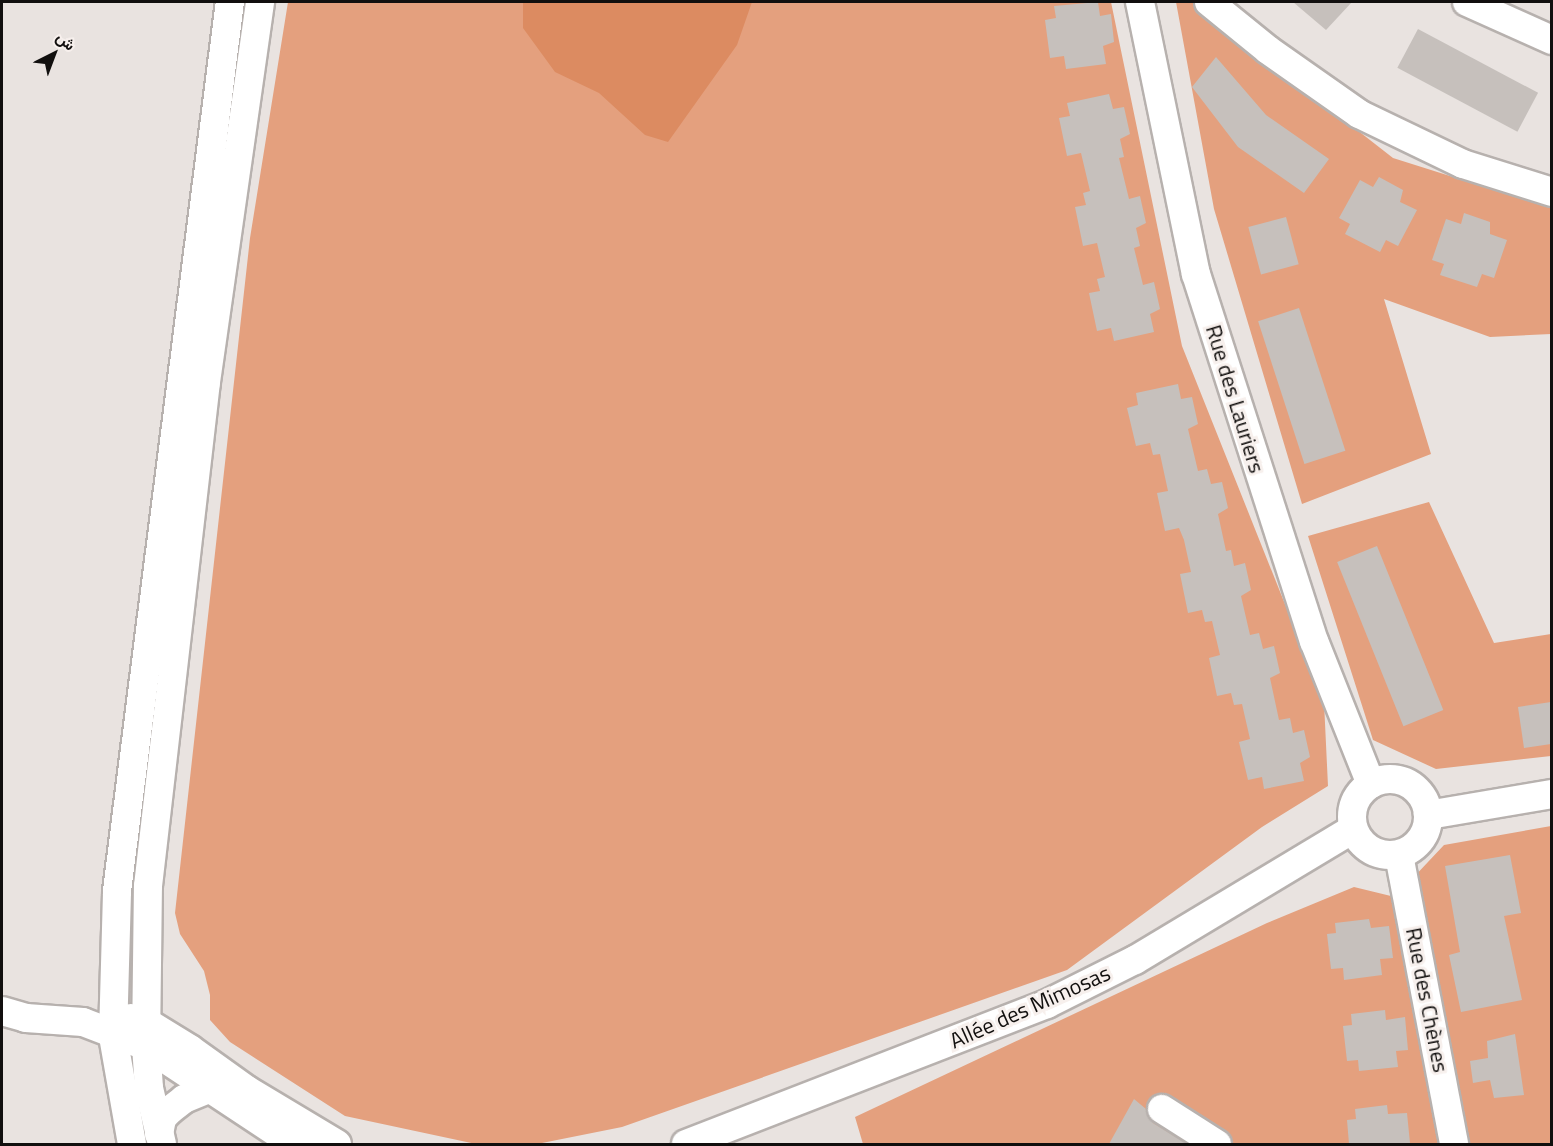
<!DOCTYPE html>
<html>
<head>
<meta charset="utf-8">
<style>
  body { margin:0 }
  #map { position:relative; width:1553px; height:1146px; overflow:hidden; background:#e9e3e0; font-family:"Titillium Web",Vazirmatn,sans-serif }
  div>[style] { position:absolute }
  .green>* { inset:0; background:#e4a07e }
  .water>* { inset:0; background:#dc8b61 }
  .building>* { inset:0; background:#c6c0bc; transform-origin:0 0 }
  .roads { filter:drop-shadow(2px 0 #b7b1ae) drop-shadow(-2px 0 #b7b1ae) drop-shadow(0 2px #b7b1ae) drop-shadow(0 -2px #b7b1ae) }
  .minor>* { height:28px; margin:-14px; padding:0 14px; transform-origin:14px; border-radius:14px; background:#fff }
  .minor>.ring { margin:-14px; padding:0; box-sizing:content-box; background:none; border:28px solid #fff; border-radius:50% }
  span { translate:-50% -50%; white-space:nowrap; text-align:center; line-height:1.15; -webkit-text-stroke:6px #f7f0ed; paint-order:stroke }
  .street-label { font-size:22px; color:#110f0e }
  .frame { position:absolute; inset:0; border:3px solid #110f0e; pointer-events:none }
  .north { position:absolute; left:24px; top:24px; width:60px; height:60px; -webkit-text-stroke:4px #f7f0ed; paint-order:stroke; rotate:42deg; font-size:16px; font-weight:700; line-height:24px; text-align:center; color:#110f0e }
  .north::after { content:''; display:block; margin:auto; width:21px; height:27px; background:#110f0e; clip-path:polygon(50% 0,100% 100%,50% 72%,0 100%) }
</style>
</head>
<body>
<div id="map">
  <div class="green">
    <i style="clip-path:polygon(288px 2px,1111px 2px,1182px 346px,1324px 702px,1328px 786px,1262px 827px,1067px 970px,622px 1127px,537px 1144px,476px 1144px,345px 1116px,230px 1042px,210px 1020px,210px 995px,204px 971px,180px 934px,175px 913px,250px 238px)"></i>
    <i style="clip-path:polygon(1176px 2px,1193px 2px,1393px 158px,1551px 208px,1551px 334px,1490px 337px,1384px 299px,1431px 454px,1302px 504px,1214px 209px)"></i>
    <i style="clip-path:polygon(1429px 502px,1494px 643px,1551px 634px,1551px 756px,1436px 769px,1373px 740px,1308px 536px)"></i>
    <i style="clip-path:polygon(1551px 826px,1551px 1144px,863px 1144px,855px 1117px,1267px 923px,1354px 887px,1395px 897px,1444px 845px)"></i>
  </div>
  <div class="water">
    <i style="clip-path:polygon(527px 2px,752px 2px,737px 45px,668px 142px,645px 135px,599px 93px,555px 72px,523px 28px,523px 3px)"></i>
  </div>
  <div class="building">
    <i style="clip-path:polygon(1098px 2px,1100px 16px,1111px 14px,1114px 42px,1103px 46px,1106px 64px,1066px 69px,1064px 56px,1050px 58px,1045px 20px,1056px 18px,1054px 6px)"></i>
    <i style="clip-path:polygon(1293px 2px,1352px 2px,1326px 30px)"></i>
    <i style="left:1418px;top:29px;width:136px;height:44px;rotate:28deg"></i>
    <i style="clip-path:polygon(1216px 57px,1266px 115px,1329px 159px,1304px 193px,1238px 147px,1192px 87px)"></i>
    <i style="clip-path:polygon(1109px 94px,1113px 109px,1124px 107px,1130px 134px,1120px 139px,1124px 157px,1119px 158px,1129px 199px,1140px 196px,1146px 223px,1136px 228px,1140px 246px,1134px 248px,1143px 285px,1154px 282px,1160px 309px,1150px 314px,1154px 332px,1114px 341px,1111px 328px,1097px 331px,1089px 293px,1100px 291px,1097px 279px,1105px 277px,1097px 243px,1083px 246px,1075px 207px,1086px 205px,1083px 193px,1090px 191px,1081px 153px,1067px 156px,1059px 118px,1070px 116px,1067px 103px)"></i>
    <i style="clip-path:polygon(1379px 177px,1403px 190px,1400px 202px,1417px 210px,1398px 246px,1386px 240px,1380px 252px,1345px 234px,1350px 224px,1339px 218px,1360px 180px,1373px 187px)"></i>
    <i style="clip-path:polygon(1464px 213px,1490px 222px,1490px 234px,1507px 240px,1494px 278px,1482px 274px,1477px 287px,1440px 275px,1444px 264px,1432px 260px,1446px 219px,1461px 224px)"></i>
    <i style="left:1286px;top:217px;width:49px;height:39px;rotate:75deg"></i>
    <i style="left:1299px;top:308px;width:150px;height:43px;rotate:72deg"></i>
    <i style="clip-path:polygon(1178px 384px,1181px 399px,1192px 397px,1198px 424px,1188px 429px,1198px 471px,1207px 469px,1211px 484px,1222px 482px,1228px 508px,1218px 514px,1226px 551px,1231px 550px,1234px 566px,1245px 563px,1251px 590px,1241px 596px,1250px 635px,1259px 633px,1263px 649px,1274px 646px,1280px 673px,1270px 678px,1279px 720px,1290px 718px,1293px 733px,1304px 730px,1310px 757px,1300px 763px,1304px 781px,1264px 789px,1262px 777px,1248px 780px,1239px 742px,1250px 739px,1242px 704px,1234px 705px,1231px 693px,1217px 696px,1209px 658px,1220px 655px,1212px 621px,1205px 622px,1202px 610px,1188px 613px,1180px 574px,1191px 572px,1184px 540px,1179px 528px,1165px 531px,1157px 493px,1168px 491px,1160px 454px,1153px 455px,1150px 443px,1136px 446px,1127px 408px,1138px 405px,1136px 393px)"></i>
    <i style="left:1377px;top:546px;width:177px;height:43px;rotate:68deg"></i>
    <i style="clip-path:polygon(1551px 702px,1551px 744px,1524px 748px,1518px 707px)"></i>
    <i style="clip-path:polygon(1510px 855px,1521px 913px,1504px 916px,1522px 1000px,1461px 1012px,1449px 955px,1460px 952px,1445px 866px)"></i>
    <i style="clip-path:polygon(1369px 919px,1371px 928px,1389px 926px,1393px 958px,1380px 959px,1382px 975px,1344px 980px,1343px 968px,1331px 969px,1327px 934px,1336px 933px,1335px 923px)"></i>
    <i style="clip-path:polygon(1385px 1010px,1386px 1020px,1405px 1017px,1408px 1050px,1396px 1051px,1398px 1067px,1359px 1071px,1358px 1060px,1347px 1061px,1343px 1026px,1352px 1025px,1351px 1014px)"></i>
    <i style="clip-path:polygon(1515px 1034px,1524px 1095px,1494px 1098px,1490px 1080px,1473px 1083px,1470px 1061px,1488px 1058px,1487px 1041px)"></i>
    <i style="clip-path:polygon(1134px 1099px,1146px 1109px,1153px 1123px,1187px 1144px,1109px 1144px)"></i>
    <i style="clip-path:polygon(1387px 1105px,1388px 1114px,1407px 1113px,1410px 1143px,1349px 1144px,1347px 1120px,1356px 1119px,1355px 1109px)"></i>
  </div>
  <div class="roads">
    <div class="minor">
      <i style="left:1140px;top:2px;width:278px;rotate:78.4deg"></i>
      <i style="left:1196px;top:274px;width:386px;rotate:72.2deg"></i>
      <i style="left:1314px;top:641px;width:154px;rotate:68.3deg"></i>
      <i style="left:1209px;top:2px;width:76px;rotate:39.1deg"></i>
      <i style="left:1268px;top:50px;width:111px;rotate:35.1deg"></i>
      <i style="left:1359px;top:114px;width:115px;rotate:25.7deg"></i>
      <i style="left:1463px;top:164px;width:93px;rotate:17.5deg"></i>
      <i style="left:1467px;top:2px;width:93px;rotate:24.1deg"></i>
      <i class="ring" style="left:1352px;top:779px;width:48px;height:48px"></i>
      <i style="left:1428px;top:815px;width:126px;rotate:-9.6deg"></i>
      <i style="left:1399px;top:855px;width:294px;rotate:79.2deg"></i>
      <i style="left:2px;top:1011px;width:25px;rotate:16deg"></i>
      <i style="left:26px;top:1018px;width:57px;rotate:4deg"></i>
      <i style="left:83px;top:1022px;width:67px;rotate:20.9deg"></i>
      <i style="left:146px;top:1046px;width:178px;rotate:33.5deg"></i>
      <i style="left:131px;top:1018px;width:16px;rotate:15deg"></i>
      <i style="left:146px;top:1022px;width:52px;rotate:31.5deg"></i>
      <i style="left:190px;top:1049px;width:70px;rotate:35.7deg"></i>
      <i style="left:247px;top:1090px;width:105px;rotate:31deg"></i>
      <i style="left:1162px;top:1109px;width:65px;rotate:32.5deg"></i>
      <i style="left:159px;top:1134px;width:16px;rotate:-79deg"></i>
      <i style="left:162px;top:1118px;width:11px;rotate:-45deg"></i>
      <i style="left:170px;top:1110px;width:18px;rotate:-38deg"></i>
      <i style="left:184px;top:1099px;width:27px;rotate:-22deg"></i>
      <i style="left:132px;top:1144px;width:110px;rotate:-100deg"></i>
      <i style="left:113px;top:1036px;width:145px;rotate:-88.4deg"></i>
      <i style="left:117px;top:891px;width:896px;rotate:-82.76deg"></i>
      <i style="left:162px;top:1144px;width:57px;rotate:-103.1deg"></i>
      <i style="left:149px;top:1088px;width:42px;rotate:-94.1deg"></i>
      <i style="left:146px;top:1046px;width:160px;rotate:-89.3deg"></i>
      <i style="left:148px;top:886px;width:507px;rotate:-83.44deg"></i>
      <i style="left:206px;top:382px;width:384px;rotate:-81.9deg"></i>
      <i style="left:686px;top:1144px;width:387px;rotate:-21.2deg"></i>
      <i style="left:1047px;top:1004px;width:98px;rotate:-26.6deg"></i>
      <i style="left:1135px;top:960px;width:254px;rotate:-31deg"></i>
    </div>
  </div>
  <div class="street-label">
    <span style="left:1235px;top:399px;rotate:73deg">Rue des Lauriers</span>
    <span style="left:1427px;top:1000px;rotate:79deg">Rue des Chènes</span>
    <span style="left:1030px;top:1007px;rotate:-24deg">Allée des Mimosas</span>
  </div>
  <div class="frame"></div>
  <div class="north">ش</div>
</div>
</body>
</html>
